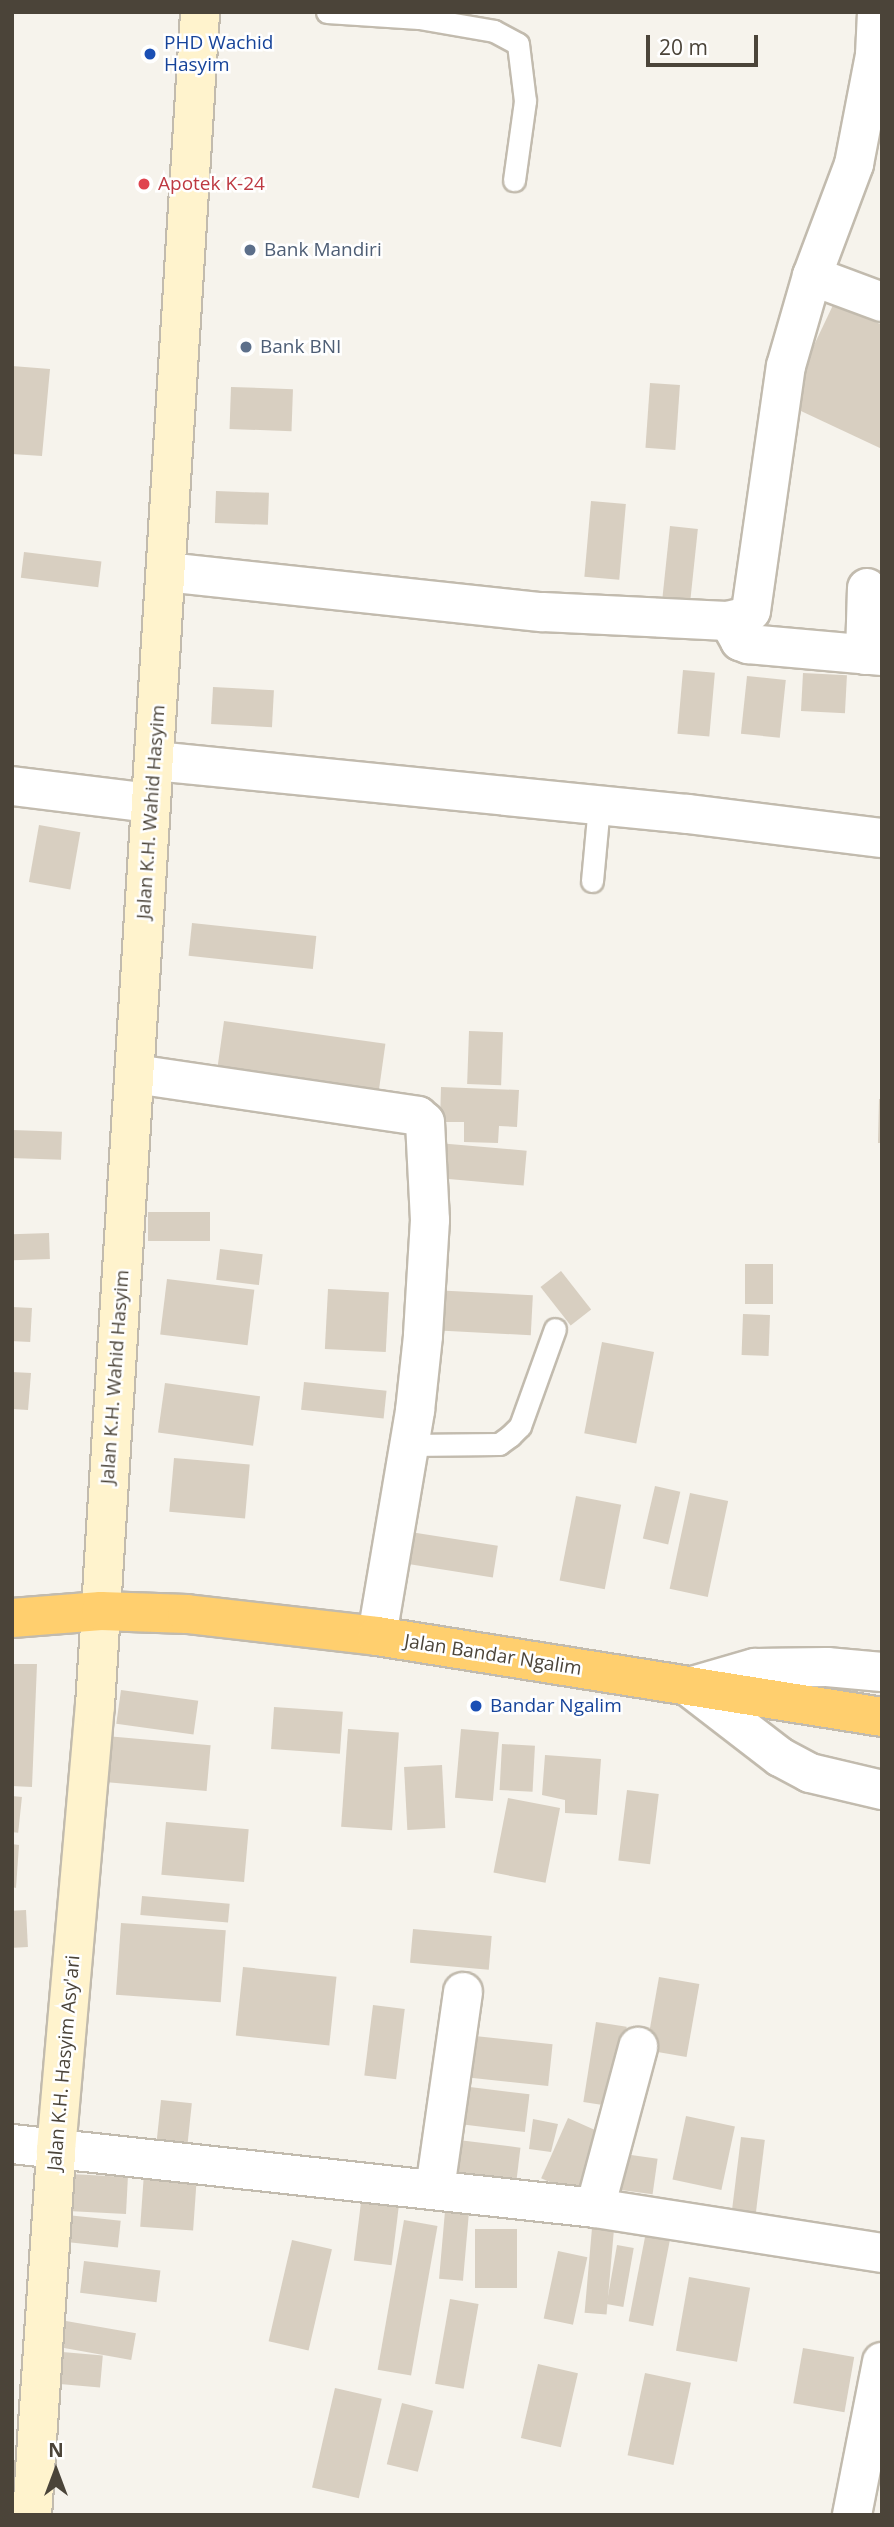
<!DOCTYPE html>
<html>
<head>
<meta charset="utf-8">
<style>
  body { margin:0 }
  #map { position:relative; width:894px; height:2527px; overflow:hidden; background:#f6f3ec; font-family:"Open Sans",sans-serif }
  div>[style] { position:absolute }
  .building>* { inset:0; background:#d8cfc1; transform-origin:0 0 }
  .roads { filter:drop-shadow(2px 0 #c2bbae) drop-shadow(-2px 0 #c2bbae) drop-shadow(0 2px #c2bbae) drop-shadow(0 -2px #c2bbae) }
  .lane>* { height:21px; margin:-10.5px; padding:0 10.5px; transform-origin:10.5px; border-radius:10.5px; background:#fff }
  .street>* { height:38px; margin:-19px; padding:0 19px; transform-origin:19px; border-radius:19px; background:#fff }
  .secondary>* { height:38px; margin:-19px; padding:0 19px; transform-origin:19px; border-radius:19px; background:#fff3cd }
  .highway>* { height:38px; margin:-19px; padding:0 19px; transform-origin:19px; border-radius:19px; background:#ffcf6e }
  .dots>* { width:19px; height:19px; translate:-50% -50%; box-sizing:border-box; border:4px solid #fff; border-radius:50% }
  span { translate:-50% -50%; white-space:nowrap; text-align:center; line-height:1.15; -webkit-text-stroke:5px #fff; paint-order:stroke }
  .transit-label { font-size:19px; color:#164399 }
  .left { translate:0 -50%; text-align:left }
  .health-label { font-size:19px; color:#be3a42 }
  .service-label { font-size:19px; color:#4e5e75 }
  .street-label { font-size:19px; color:#4b4439 }
  .frame { position:absolute; inset:0; border:14px solid #4b4439; pointer-events:none }
  .north { position:absolute; left:21px; top:2436px; width:70px; height:70px; -webkit-text-stroke:5px #fff; paint-order:stroke; rotate:0deg; font-size:19px; font-weight:700; line-height:28px; text-align:center; color:#4b4439 }
  .north::after { content:''; display:block; margin:auto; width:24px; height:32px; background:#4b4439; clip-path:polygon(50% 0,100% 100%,50% 72%,0 100%) }
  .scale { position:absolute; left:646px; top:35px; width:112px; height:32px; box-sizing:border-box; border:4px solid #4b4439; border-top:0; padding-left:9px; font-size:21px; line-height:24px; white-space:nowrap; color:#4b4439; -webkit-text-stroke:5px #fff; paint-order:stroke }
</style>
</head>
<body>
<div id="map">
  <div class="building">
    <i style="clip-path:polygon(834px 303px,882px 325px,882px 449px,786px 404px)"></i>
    <i style="clip-path:polygon(12px 366px,50px 369px,42px 456px,12px 454px)"></i>
    <i style="left:650px;top:383px;width:30px;height:65px;rotate:4deg"></i>
    <i style="left:231px;top:387px;width:62px;height:42px;rotate:2deg"></i>
    <i style="left:216px;top:491px;width:53px;height:32px;rotate:2deg"></i>
    <i style="left:591px;top:501px;width:35px;height:76px;rotate:5deg"></i>
    <i style="left:670px;top:526px;width:28px;height:73px;rotate:6deg"></i>
    <i style="left:24px;top:552px;width:78px;height:26px;rotate:7deg"></i>
    <i style="left:683px;top:670px;width:32px;height:64px;rotate:5deg"></i>
    <i style="left:803px;top:673px;width:44px;height:38px;rotate:3deg"></i>
    <i style="left:747px;top:676px;width:39px;height:58px;rotate:6deg"></i>
    <i style="left:213px;top:687px;width:61px;height:37px;rotate:3deg"></i>
    <i style="left:39px;top:825px;width:42px;height:58px;rotate:10deg"></i>
    <i style="left:192px;top:923px;width:125px;height:33px;rotate:6deg"></i>
    <i style="left:224px;top:1021px;width:163px;height:56px;rotate:8deg"></i>
    <i style="left:469px;top:1031px;width:34px;height:53px;rotate:2deg"></i>
    <i style="clip-path:polygon(441px 1087px,519px 1090px,517px 1127px,499px 1126px,498px 1143px,464px 1142px,464px 1122px,440px 1122px)"></i>
    <i style="clip-path:polygon(879px 1099px,882px 1099px,882px 1143px,878px 1143px)"></i>
    <i style="left:12px;top:1130px;width:50px;height:28px;rotate:2deg"></i>
    <i style="left:438px;top:1143px;width:89px;height:35px;rotate:5deg"></i>
    <i style="left:210px;top:1212px;width:29px;height:62px;rotate:90deg"></i>
    <i style="left:49px;top:1233px;width:26px;height:37px;rotate:88deg"></i>
    <i style="left:220px;top:1249px;width:43px;height:31px;rotate:7deg"></i>
    <i style="left:745px;top:1264px;width:28px;height:40px"></i>
    <i style="left:561px;top:1271px;width:49px;height:26px;rotate:52deg"></i>
    <i style="left:167px;top:1279px;width:88px;height:56px;rotate:7deg"></i>
    <i style="left:328px;top:1289px;width:61px;height:60px;rotate:3deg"></i>
    <i style="left:432px;top:1290px;width:101px;height:40px;rotate:3deg"></i>
    <i style="left:12px;top:1307px;width:20px;height:34px;rotate:3deg"></i>
    <i style="left:743px;top:1314px;width:27px;height:41px;rotate:2deg"></i>
    <i style="left:602px;top:1342px;width:53px;height:93px;rotate:11deg"></i>
    <i style="clip-path:polygon(12px 1372px,31px 1373px,28px 1410px,12px 1409px)"></i>
    <i style="left:304px;top:1382px;width:83px;height:28px;rotate:6deg"></i>
    <i style="left:165px;top:1383px;width:96px;height:50px;rotate:8deg"></i>
    <i style="left:174px;top:1458px;width:76px;height:54px;rotate:5deg"></i>
    <i style="left:655px;top:1486px;width:26px;height:54px;rotate:13deg"></i>
    <i style="left:690px;top:1493px;width:39px;height:98px;rotate:12deg"></i>
    <i style="left:576px;top:1496px;width:46px;height:86px;rotate:11deg"></i>
    <i style="left:404px;top:1531px;width:95px;height:32px;rotate:9deg"></i>
    <i style="clip-path:polygon(12px 1664px,37px 1664px,32px 1787px,12px 1786px)"></i>
    <i style="left:121px;top:1690px;width:78px;height:34px;rotate:8deg"></i>
    <i style="left:274px;top:1707px;width:69px;height:42px;rotate:4deg"></i>
    <i style="left:348px;top:1729px;width:51px;height:98px;rotate:4deg"></i>
    <i style="left:461px;top:1729px;width:38px;height:69px;rotate:5deg"></i>
    <i style="left:106px;top:1736px;width:105px;height:46px;rotate:5deg"></i>
    <i style="left:502px;top:1744px;width:33px;height:46px;rotate:3deg"></i>
    <i style="clip-path:polygon(545px 1755px,601px 1759px,597px 1815px,565px 1813px,565px 1800px,542px 1795px)"></i>
    <i style="left:442px;top:1765px;width:63px;height:38px;rotate:87deg"></i>
    <i style="left:627px;top:1790px;width:32px;height:71px;rotate:7deg"></i>
    <i style="left:12px;top:1796px;width:10px;height:36px;rotate:6deg"></i>
    <i style="left:508px;top:1798px;width:53px;height:76px;rotate:11deg"></i>
    <i style="left:166px;top:1822px;width:83px;height:53px;rotate:5deg"></i>
    <i style="clip-path:polygon(12px 1844px,19px 1845px,16px 1888px,12px 1887px)"></i>
    <i style="left:142px;top:1896px;width:88px;height:19px;rotate:5deg"></i>
    <i style="left:26px;top:1910px;width:37px;height:14px;rotate:87deg"></i>
    <i style="left:121px;top:1923px;width:105px;height:72px;rotate:4deg"></i>
    <i style="left:413px;top:1929px;width:79px;height:34px;rotate:5deg"></i>
    <i style="left:243px;top:1967px;width:94px;height:69px;rotate:6deg"></i>
    <i style="left:659px;top:1977px;width:41px;height:74px;rotate:10deg"></i>
    <i style="left:373px;top:2005px;width:32px;height:71px;rotate:7deg"></i>
    <i style="left:596px;top:2022px;width:31px;height:81px;rotate:9deg"></i>
    <i style="left:475px;top:2036px;width:78px;height:42px;rotate:6deg"></i>
    <i style="left:462px;top:2086px;width:68px;height:38px;rotate:7deg"></i>
    <i style="left:161px;top:2100px;width:31px;height:44px;rotate:6deg"></i>
    <i style="left:686px;top:2116px;width:50px;height:65px;rotate:12deg"></i>
    <i style="left:568px;top:2118px;width:45px;height:66px;rotate:24deg"></i>
    <i style="clip-path:polygon(533px 2119px,558px 2124px,551px 2152px,529px 2149px)"></i>
    <i style="left:741px;top:2137px;width:24px;height:73px;rotate:7deg"></i>
    <i style="left:450px;top:2139px;width:71px;height:45px;rotate:7deg"></i>
    <i style="left:617px;top:2153px;width:41px;height:36px;rotate:8deg"></i>
    <i style="left:144px;top:2173px;width:53px;height:54px;rotate:4deg"></i>
    <i style="left:70px;top:2174px;width:58px;height:37px;rotate:3deg"></i>
    <i style="left:362px;top:2194px;width:38px;height:67px;rotate:7deg"></i>
    <i style="left:445px;top:2211px;width:24px;height:68px;rotate:5deg"></i>
    <i style="left:67px;top:2215px;width:54px;height:27px;rotate:6deg"></i>
    <i style="left:404px;top:2220px;width:34px;height:152px;rotate:10deg"></i>
    <i style="left:592px;top:2228px;width:22px;height:85px;rotate:5deg"></i>
    <i style="left:475px;top:2229px;width:42px;height:59px"></i>
    <i style="left:646px;top:2232px;width:25px;height:91px;rotate:11deg"></i>
    <i style="left:292px;top:2240px;width:41px;height:104px;rotate:13deg"></i>
    <i style="left:617px;top:2245px;width:17px;height:60px;rotate:10deg"></i>
    <i style="left:558px;top:2251px;width:30px;height:69px;rotate:12deg"></i>
    <i style="left:84px;top:2261px;width:77px;height:32px;rotate:7deg"></i>
    <i style="left:689px;top:2277px;width:62px;height:75px;rotate:10deg"></i>
    <i style="left:450px;top:2299px;width:29px;height:86px;rotate:10deg"></i>
    <i style="left:66px;top:2321px;width:71px;height:27px;rotate:10deg"></i>
    <i style="left:803px;top:2348px;width:52px;height:56px;rotate:10deg"></i>
    <i style="left:51px;top:2351px;width:52px;height:32px;rotate:5deg"></i>
    <i style="left:538px;top:2364px;width:41px;height:76px;rotate:13deg"></i>
    <i style="left:645px;top:2373px;width:47px;height:84px;rotate:12deg"></i>
    <i style="left:335px;top:2388px;width:48px;height:102px;rotate:13deg"></i>
    <i style="left:402px;top:2403px;width:32px;height:63px;rotate:14deg"></i>
  </div>
  <div class="roads">
    <div class="lane">
      <i style="left:327px;top:12px;width:92px;rotate:3.7deg"></i>
      <i style="left:419px;top:18px;width:76px;rotate:9.8deg"></i>
      <i style="left:494px;top:31px;width:27px;rotate:28deg"></i>
      <i style="left:518px;top:44px;width:57px;rotate:83deg"></i>
      <i style="left:525px;top:101px;width:80px;rotate:97.9deg"></i>
      <i style="left:592px;top:881px;width:75px;rotate:-84.7deg"></i>
      <i style="left:409px;top:1445px;width:90px;rotate:-0.6deg"></i>
      <i style="left:499px;top:1444px;width:14px;rotate:-36deg"></i>
      <i style="left:510px;top:1436px;width:14px;rotate:-45deg"></i>
      <i style="left:520px;top:1426px;width:103px;rotate:-70.2deg"></i>
    </div>
    <div class="street">
      <i style="left:812px;top:276px;width:75px;rotate:20.4deg"></i>
      <i style="left:166px;top:572px;width:379px;rotate:6.1deg"></i>
      <i style="left:543px;top:612px;width:184px;rotate:2.8deg"></i>
      <i style="left:727px;top:621px;width:17px;rotate:-13deg"></i>
      <i style="left:744px;top:617px;width:9px;rotate:-41deg"></i>
      <i style="left:751px;top:611px;width:247px;rotate:-81.9deg"></i>
      <i style="left:786px;top:366px;width:94px;rotate:-73.9deg"></i>
      <i style="left:812px;top:276px;width:120px;rotate:-69.4deg"></i>
      <i style="left:854px;top:164px;width:111px;rotate:-79.1deg"></i>
      <i style="left:875px;top:55px;width:43px;rotate:-87.3deg"></i>
      <i style="left:729px;top:621px;width:23px;rotate:61deg"></i>
      <i style="left:740px;top:641px;width:9px;rotate:21deg"></i>
      <i style="left:748px;top:644px;width:135px;rotate:5.1deg"></i>
      <i style="left:865px;top:655px;width:67px;rotate:-88.3deg"></i>
      <i style="left:155px;top:761px;width:536px;rotate:5.68deg"></i>
      <i style="left:688px;top:814px;width:195px;rotate:7.1deg"></i>
      <i style="left:12px;top:786px;width:140px;rotate:7deg"></i>
      <i style="left:135px;top:1074px;width:286px;rotate:8.4deg"></i>
      <i style="left:418px;top:1116px;width:9px;rotate:41deg"></i>
      <i style="left:425px;top:1122px;width:98px;rotate:87.1deg"></i>
      <i style="left:430px;top:1220px;width:116px;rotate:93.5deg"></i>
      <i style="left:423px;top:1336px;width:75px;rotate:96.1deg"></i>
      <i style="left:415px;top:1411px;width:228px;rotate:99.6deg"></i>
      <i style="left:689px;top:1687px;width:115px;rotate:37.6deg"></i>
      <i style="left:780px;top:1757px;width:34px;rotate:28deg"></i>
      <i style="left:810px;top:1773px;width:74px;rotate:13.3deg"></i>
      <i style="left:689px;top:1687px;width:69px;rotate:-16.1deg"></i>
      <i style="left:755px;top:1668px;width:72px;rotate:-0.8deg"></i>
      <i style="left:827px;top:1667px;width:55px;rotate:5.2deg"></i>
      <i style="left:12px;top:2144px;width:587px;rotate:6.26deg"></i>
      <i style="left:595px;top:2208px;width:291px;rotate:8.9deg"></i>
      <i style="left:435px;top:2189px;width:199px;rotate:-81.9deg"></i>
      <i style="left:595px;top:2208px;width:167px;rotate:-75deg"></i>
      <i style="left:852px;top:2515px;width:156px;rotate:-78.9deg"></i>
    </div>
    <div class="secondary">
      <i style="left:32px;top:2515px;width:366px;rotate:-86.2deg"></i>
      <i style="left:56px;top:2150px;width:446px;rotate:-85deg"></i>
      <i style="left:95px;top:1706px;width:1697px;rotate:-86.45deg"></i>
    </div>
    <div class="highway">
      <i style="left:12px;top:1618px;width:89px;rotate:-4.5deg"></i>
      <i style="left:101px;top:1611px;width:86px;rotate:2deg"></i>
      <i style="left:187px;top:1614px;width:191px;rotate:6.6deg"></i>
      <i style="left:377px;top:1636px;width:511px;rotate:9.11deg"></i>
    </div>
  </div>
  <div class="dots">
    <i style="left:150px;top:54px;background:#1a4fb4"></i>
    <i style="left:144px;top:184px;background:#e0444e"></i>
    <i style="left:250px;top:250px;background:#5c6f8a"></i>
    <i style="left:246px;top:347px;background:#5c6f8a"></i>
    <i style="left:476px;top:1706px;background:#1a4fb4"></i>
  </div>
  <div class="transit-label">
    <span class="left" style="left:164px;top:54px">PHD Wachid<br>Hasyim</span>
    <span class="left" style="left:490px;top:1706px">Bandar Ngalim</span>
  </div>
  <div class="health-label">
    <span class="left" style="left:158px;top:184px">Apotek K-24</span>
  </div>
  <div class="service-label">
    <span class="left" style="left:264px;top:250px">Bank Mandiri</span>
    <span class="left" style="left:260px;top:347px">Bank BNI</span>
  </div>
  <div class="street-label">
    <span style="left:151px;top:812px;rotate:-86deg">Jalan K.H. Wahid Hasyim</span>
    <span style="left:115px;top:1377px;rotate:-86deg">Jalan K.H. Wahid Hasyim</span>
    <span style="left:493px;top:1655px;rotate:9deg">Jalan Bandar Ngalim</span>
    <span style="left:64px;top:2063px;rotate:-85deg">Jalan K.H. Hasyim Asy'ari</span>
  </div>
  <div class="frame"></div>
  <div class="north">N</div>
  <div class="scale">20 m</div>
</div>
</body>
</html>
